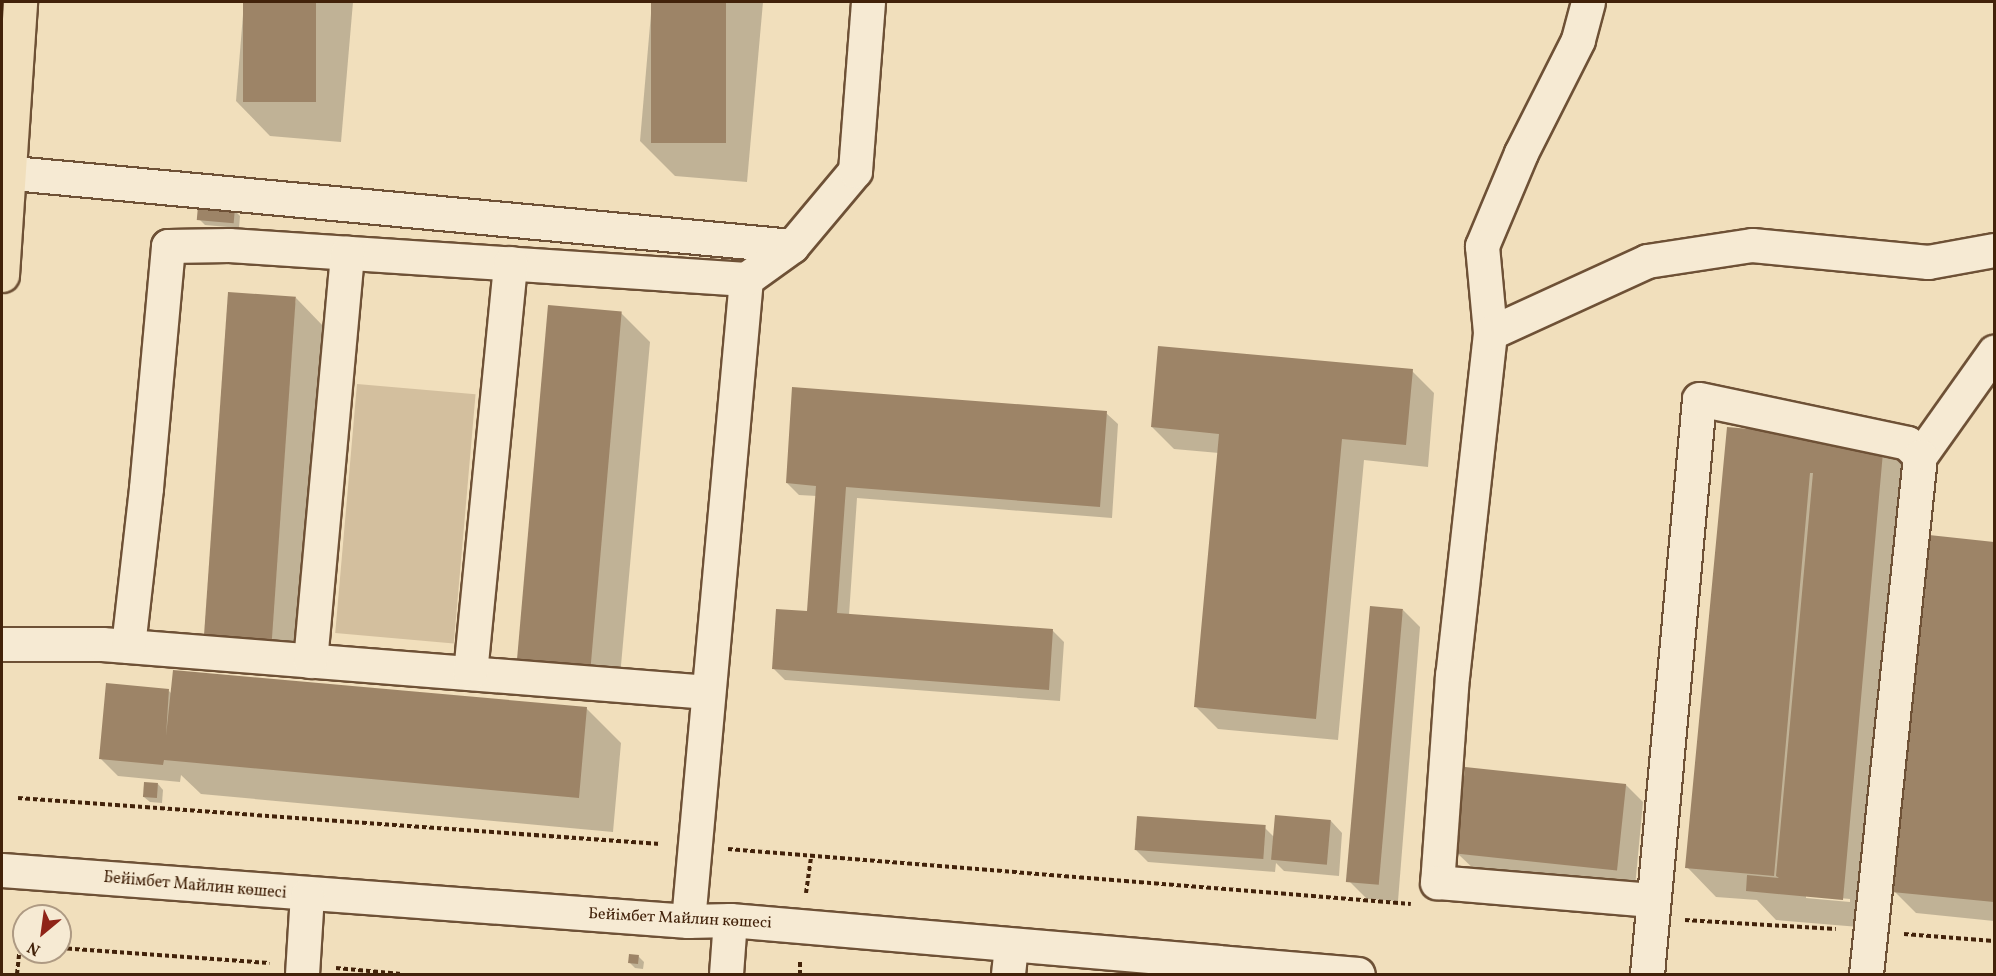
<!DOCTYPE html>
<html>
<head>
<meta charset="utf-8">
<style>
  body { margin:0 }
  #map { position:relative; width:1996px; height:976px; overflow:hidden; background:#f1dfbc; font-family:Vollkorn,serif }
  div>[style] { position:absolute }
  .green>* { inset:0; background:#d3bf9e; transform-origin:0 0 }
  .shadow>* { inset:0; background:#0003 }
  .building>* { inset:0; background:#9d8467; transform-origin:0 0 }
  .path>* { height:4px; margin-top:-2px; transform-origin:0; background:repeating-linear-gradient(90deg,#42220a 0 4.5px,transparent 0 7.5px) }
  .roads { filter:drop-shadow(2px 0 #6e5136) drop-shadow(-2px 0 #6e5136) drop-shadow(0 2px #6e5136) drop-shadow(0 -2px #6e5136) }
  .minor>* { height:33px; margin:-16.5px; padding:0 16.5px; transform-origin:16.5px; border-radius:16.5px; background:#f6ead3 }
  .major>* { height:33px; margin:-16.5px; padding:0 16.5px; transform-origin:16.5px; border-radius:16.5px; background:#f1dfbc }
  span { translate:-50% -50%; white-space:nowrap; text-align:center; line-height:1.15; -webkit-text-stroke:5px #f6ead3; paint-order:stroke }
  .street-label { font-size:16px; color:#42220a }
  .frame { position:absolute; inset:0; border:3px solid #42220a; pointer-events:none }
  .north { position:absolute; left:12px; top:904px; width:60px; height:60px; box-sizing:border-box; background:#f6ead3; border:2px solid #ae9a83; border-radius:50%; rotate:209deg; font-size:16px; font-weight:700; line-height:24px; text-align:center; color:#42220a }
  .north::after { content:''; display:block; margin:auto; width:21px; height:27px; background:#8f2418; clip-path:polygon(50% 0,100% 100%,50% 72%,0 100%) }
</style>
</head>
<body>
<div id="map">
  <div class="green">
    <i style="left:357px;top:384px;width:119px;height:250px;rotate:5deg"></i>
  </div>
  <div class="shadow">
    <i style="clip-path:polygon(244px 2px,353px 2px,341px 142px,270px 136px,236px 101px)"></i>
    <i style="clip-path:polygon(652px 2px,763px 2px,747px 182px,675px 176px,640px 141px)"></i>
    <i style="clip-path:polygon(234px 210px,240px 216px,239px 228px,205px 225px,199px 219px)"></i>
    <i style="clip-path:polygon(296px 298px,325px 328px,298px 674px,231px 668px)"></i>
    <i style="clip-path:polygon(621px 313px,650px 342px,618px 699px,546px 692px)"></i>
    <i style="clip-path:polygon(1412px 371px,1434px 393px,1428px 467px,1364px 460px,1338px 740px,1218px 729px,1196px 707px,1219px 453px,1174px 449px,1152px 427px)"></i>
    <i style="clip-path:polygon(1106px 413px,1118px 424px,1112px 518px,857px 498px,849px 615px,1053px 631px,1064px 642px,1060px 701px,785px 680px,773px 668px,808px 613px,817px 496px,799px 495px,787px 483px)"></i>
    <i style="clip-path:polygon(evenodd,1728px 428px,1883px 442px,1912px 471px,1871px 928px,1776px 920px,1757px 900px,1716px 897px,1687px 867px,1728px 428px,1806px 895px,1850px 899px,1850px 902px,1806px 898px,1806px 895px)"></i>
    <i style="clip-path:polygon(1930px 537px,1994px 543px,1994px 921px,1916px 913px,1894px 891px)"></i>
    <i style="clip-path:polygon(1403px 610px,1420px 627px,1398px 901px,1367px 899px,1349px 881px)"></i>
    <i style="clip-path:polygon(169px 691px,172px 694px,586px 708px,621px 743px,613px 832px,201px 794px,181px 775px,180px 782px,118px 776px,101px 759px)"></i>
    <i style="clip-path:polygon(158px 784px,163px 790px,162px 803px,150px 802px,144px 797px)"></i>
    <i style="clip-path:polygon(1626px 785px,1643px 802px,1635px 887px,1476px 871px,1458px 854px)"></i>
    <i style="clip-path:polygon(1331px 821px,1342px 833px,1339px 876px,1284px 871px,1276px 863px,1275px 872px,1148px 862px,1136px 850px,1265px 828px,1274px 837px)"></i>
    <i style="clip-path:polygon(638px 956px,644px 962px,643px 969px,635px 968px,630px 963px)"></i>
  </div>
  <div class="building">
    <i style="left:243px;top:2px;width:73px;height:100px"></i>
    <i style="left:651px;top:2px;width:75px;height:141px"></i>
    <i style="left:198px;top:206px;width:37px;height:14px;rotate:5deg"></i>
    <i style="left:228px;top:292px;width:68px;height:349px;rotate:4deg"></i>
    <i style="left:548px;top:305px;width:74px;height:361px;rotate:5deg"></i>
    <i style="clip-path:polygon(1158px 346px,1413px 369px,1406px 445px,1342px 439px,1316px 719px,1194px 707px,1219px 434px,1151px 427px)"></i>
    <i style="clip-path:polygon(792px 387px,1107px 411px,1100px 507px,846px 487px,837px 613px,1053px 629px,1049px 690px,772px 669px,776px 609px,807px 611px,816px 486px,786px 483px)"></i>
    <i style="clip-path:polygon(1727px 427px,1884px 441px,1843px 900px,1746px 891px,1747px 875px,1779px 878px,1776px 876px,1813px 473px,1810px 473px,1774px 876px,1685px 868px)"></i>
    <i style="clip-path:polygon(1929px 535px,1994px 542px,1994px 902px,1892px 892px)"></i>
    <i style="left:1370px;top:606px;width:33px;height:277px;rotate:5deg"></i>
    <i style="clip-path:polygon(173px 670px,587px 707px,579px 798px,164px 760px,163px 765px,99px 759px,106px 683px,169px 689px,166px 736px)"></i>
    <i style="left:1465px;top:767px;width:162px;height:87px;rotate:6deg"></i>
    <i style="left:144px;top:782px;width:14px;height:15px;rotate:4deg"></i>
    <i style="left:1275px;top:815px;width:56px;height:45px;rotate:5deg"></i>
    <i style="left:1137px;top:816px;width:129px;height:34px;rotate:4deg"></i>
    <i style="left:629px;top:954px;width:10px;height:9px;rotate:6deg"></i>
  </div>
  <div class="path">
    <i style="left:18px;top:798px;width:644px;rotate:4.1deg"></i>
    <i style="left:728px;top:849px;width:685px;rotate:4.6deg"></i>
    <i style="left:806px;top:893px;width:37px;rotate:-82deg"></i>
    <i style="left:1685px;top:920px;width:151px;rotate:3.4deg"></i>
    <i style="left:1904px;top:934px;width:90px;rotate:4.4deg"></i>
    <i style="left:60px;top:948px;width:210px;rotate:4.1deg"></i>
    <i style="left:336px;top:968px;width:66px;rotate:5.2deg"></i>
    <i style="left:17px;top:974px;width:29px;rotate:-84deg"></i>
    <i style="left:20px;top:945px;width:4px"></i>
    <i style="left:800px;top:974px;width:14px;rotate:-90deg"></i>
  </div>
  <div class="roads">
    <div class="minor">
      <i style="left:1588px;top:2px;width:39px;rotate:105deg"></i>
      <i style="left:1578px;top:40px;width:127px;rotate:116.8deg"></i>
      <i style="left:1521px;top:153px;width:101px;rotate:112.8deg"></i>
      <i style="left:1482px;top:246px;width:87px;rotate:84.7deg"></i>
      <i style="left:1490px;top:333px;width:344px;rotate:96.3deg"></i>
      <i style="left:1452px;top:675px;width:208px;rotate:94.1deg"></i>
      <i style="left:1437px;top:882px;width:217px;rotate:4.8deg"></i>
      <i style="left:2px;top:172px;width:793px;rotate:5.35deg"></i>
      <i style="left:1490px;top:333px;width:173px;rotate:-24.6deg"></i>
      <i style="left:1647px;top:261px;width:106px;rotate:-8.7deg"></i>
      <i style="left:1752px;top:245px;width:177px;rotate:5.5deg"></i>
      <i style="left:1928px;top:262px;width:67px;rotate:-10.3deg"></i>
      <i style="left:1920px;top:456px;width:128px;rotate:-54.6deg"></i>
      <i style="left:2px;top:644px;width:100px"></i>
      <i style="left:102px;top:644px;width:608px;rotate:4.53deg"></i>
      <i style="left:128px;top:646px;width:159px;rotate:-83.5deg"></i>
      <i style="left:146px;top:488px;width:243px;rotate:-84.8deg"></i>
      <i style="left:168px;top:246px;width:61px;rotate:-0.9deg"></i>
      <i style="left:229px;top:245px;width:518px;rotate:3.76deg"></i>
      <i style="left:310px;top:661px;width:410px;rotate:-84.8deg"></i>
      <i style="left:470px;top:673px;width:412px;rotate:-84.4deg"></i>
      <i style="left:2px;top:870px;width:688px;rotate:4.25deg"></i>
      <i style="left:688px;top:921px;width:42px;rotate:-1.4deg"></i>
      <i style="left:730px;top:920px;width:630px;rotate:4.91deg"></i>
      <i style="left:688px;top:921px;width:645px;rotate:-84.84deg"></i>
      <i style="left:746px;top:279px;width:57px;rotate:-35.7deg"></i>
      <i style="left:792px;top:246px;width:98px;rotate:-50deg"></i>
      <i style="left:855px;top:171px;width:169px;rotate:-85.6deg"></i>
      <i style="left:302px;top:974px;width:79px;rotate:-86.4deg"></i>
      <i style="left:726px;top:974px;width:54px;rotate:-85.8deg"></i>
      <i style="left:1008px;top:974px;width:29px;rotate:-84deg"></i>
      <i style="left:1647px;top:974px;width:577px;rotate:-84.83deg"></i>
      <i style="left:1699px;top:399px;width:213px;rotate:11.9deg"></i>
      <i style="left:1907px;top:443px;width:18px;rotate:45deg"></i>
      <i style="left:1920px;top:456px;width:521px;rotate:95.95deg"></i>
    </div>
    <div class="major">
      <i style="left:2px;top:275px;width:274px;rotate:-86.2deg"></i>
    </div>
  </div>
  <div class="street-label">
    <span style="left:195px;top:886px;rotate:5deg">Бейімбет Майлин көшесі</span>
    <span style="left:680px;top:919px;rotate:3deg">Бейімбет Майлин көшесі</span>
  </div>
  <div class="frame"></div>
  <div class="north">N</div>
</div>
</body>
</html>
